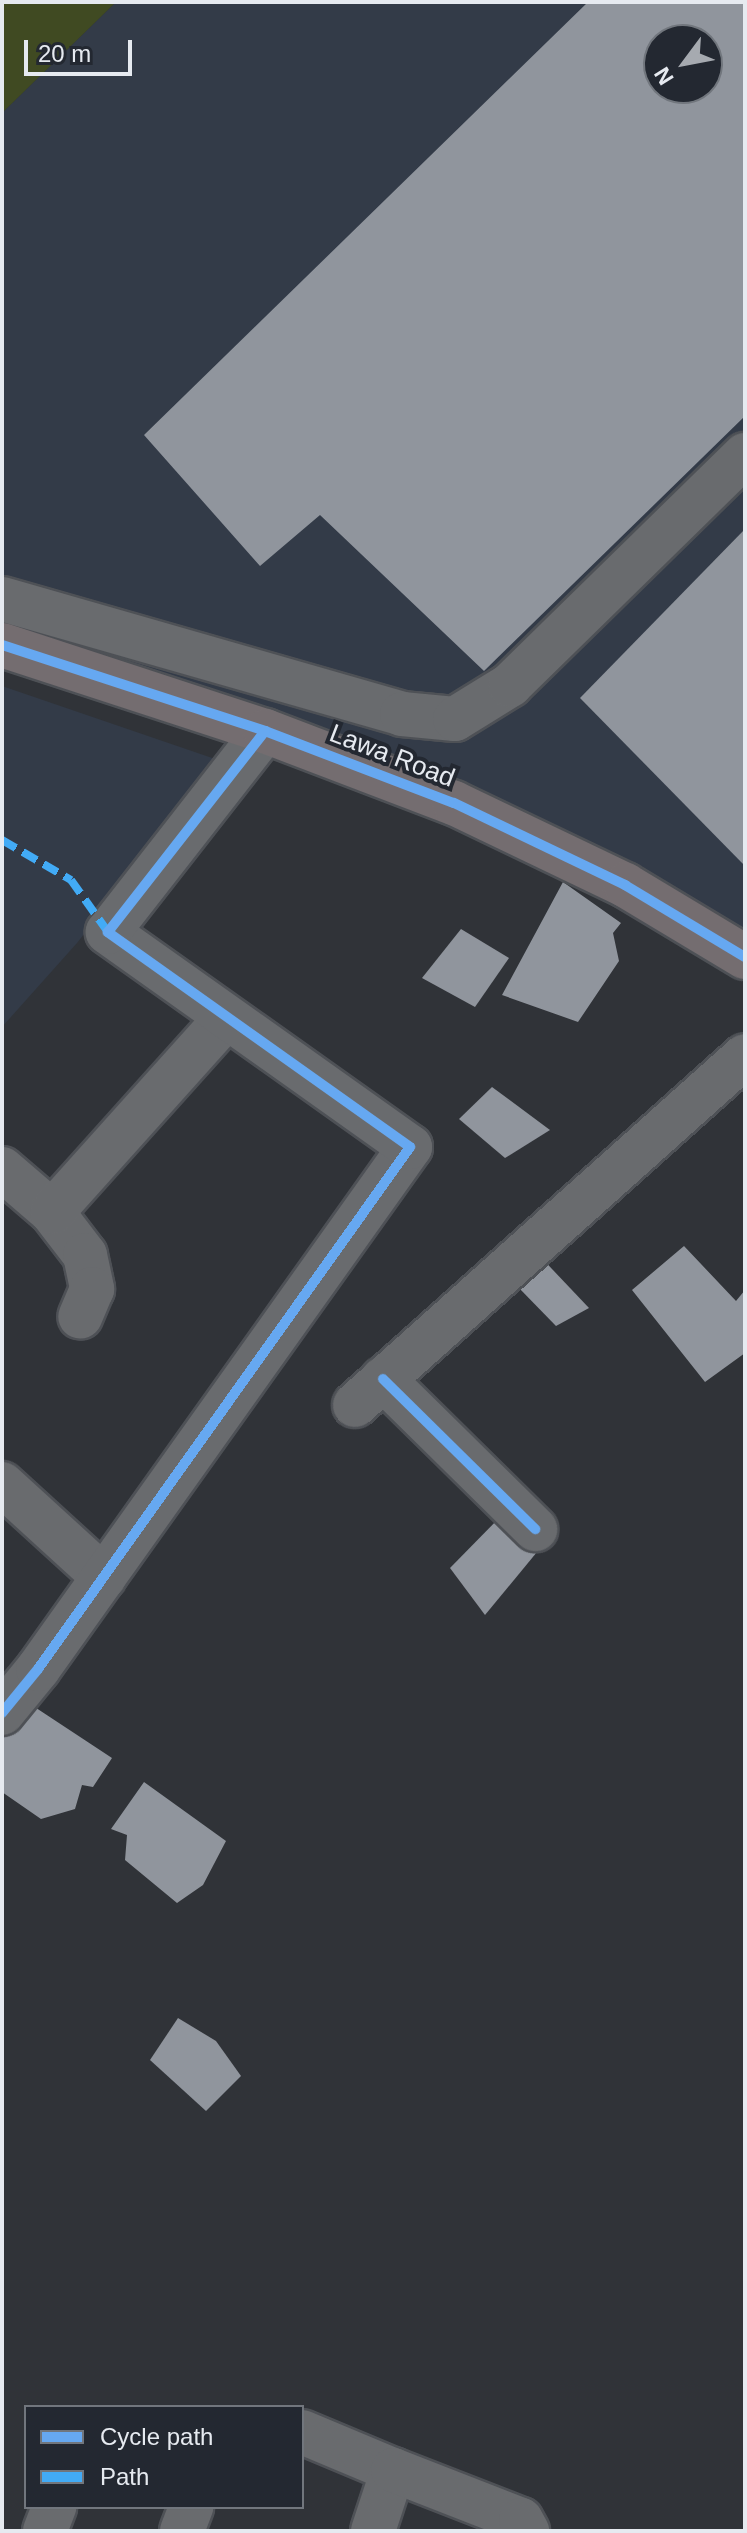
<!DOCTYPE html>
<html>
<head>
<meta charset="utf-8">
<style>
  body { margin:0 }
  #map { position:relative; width:747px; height:2533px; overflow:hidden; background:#303338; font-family:Arial,sans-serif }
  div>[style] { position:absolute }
  .built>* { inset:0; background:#333b48 }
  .green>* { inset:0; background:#404a22 }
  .building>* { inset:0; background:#90959d }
  .roads { filter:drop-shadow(2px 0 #4e5156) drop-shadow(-2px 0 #4e5156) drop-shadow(0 2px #4e5156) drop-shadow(0 -2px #4e5156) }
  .minor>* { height:44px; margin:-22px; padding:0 22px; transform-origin:22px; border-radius:22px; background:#696b6e }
  .major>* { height:44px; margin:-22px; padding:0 22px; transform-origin:22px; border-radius:22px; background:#746d70 }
  .quiet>* { height:8px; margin-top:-4px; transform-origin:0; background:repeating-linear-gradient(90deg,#42abf6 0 16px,transparent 0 24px) }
  .cycleway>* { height:10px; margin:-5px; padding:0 5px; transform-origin:5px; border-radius:5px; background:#66a8f1 }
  span { translate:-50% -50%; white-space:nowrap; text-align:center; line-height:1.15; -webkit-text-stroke:8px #232831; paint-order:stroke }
  .street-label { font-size:26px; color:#e6eaf0 }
  .frame { position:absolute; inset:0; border:4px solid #e6eaf0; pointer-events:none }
  .legend { position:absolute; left:24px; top:2405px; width:280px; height:104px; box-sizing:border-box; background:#232831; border:2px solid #71767d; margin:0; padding:10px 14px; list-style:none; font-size:24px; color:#e6eaf0 }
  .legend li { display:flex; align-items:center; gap:16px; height:40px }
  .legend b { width:40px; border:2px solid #71767d }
  .north { position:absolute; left:643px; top:24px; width:80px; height:80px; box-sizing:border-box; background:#232831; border:2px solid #71767d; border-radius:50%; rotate:238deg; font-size:22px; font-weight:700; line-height:32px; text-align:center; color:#e6eaf0 }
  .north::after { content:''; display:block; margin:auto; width:28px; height:36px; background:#a6aab0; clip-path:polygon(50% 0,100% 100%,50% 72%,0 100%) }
  .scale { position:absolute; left:24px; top:40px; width:108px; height:36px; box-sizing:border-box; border:4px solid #e6eaf0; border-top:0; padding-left:10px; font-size:24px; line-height:28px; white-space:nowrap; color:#e6eaf0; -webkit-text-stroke:6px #232831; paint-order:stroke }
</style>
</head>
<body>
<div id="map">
  <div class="built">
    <i style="clip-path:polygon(evenodd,116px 2px,745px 2px,745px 941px,600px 852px,373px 745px,2px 632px,2px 113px,116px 2px,659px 40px,707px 40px,707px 88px,659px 88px,659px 40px)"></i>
    <i style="clip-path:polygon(2px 686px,221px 761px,77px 943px,2px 1027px)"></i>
  </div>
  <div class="green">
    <i style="clip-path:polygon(2px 2px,116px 2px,2px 113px)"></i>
  </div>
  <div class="building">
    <i style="clip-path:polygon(evenodd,588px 2px,745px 2px,745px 416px,484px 671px,320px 515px,260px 566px,144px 435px,588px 2px,659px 40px,707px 40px,707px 88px,659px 88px,659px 40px)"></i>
    <i style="clip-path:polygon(745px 529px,745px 866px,580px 698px)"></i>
    <i style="clip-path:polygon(563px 882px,621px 923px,613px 933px,619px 961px,578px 1022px,502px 995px)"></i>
    <i style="clip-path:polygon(461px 929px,509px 958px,475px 1007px,422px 978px)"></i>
    <i style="clip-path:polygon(492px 1087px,550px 1130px,505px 1158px,459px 1119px)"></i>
    <i style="clip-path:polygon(684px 1246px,736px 1301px,745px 1290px,745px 1353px,705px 1382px,632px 1290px)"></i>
    <i style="clip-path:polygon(534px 1250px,589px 1308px,556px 1326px,518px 1287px)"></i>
    <i style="clip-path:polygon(503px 1514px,537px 1552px,485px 1615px,450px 1568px)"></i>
    <i style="clip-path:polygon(21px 1698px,112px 1758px,93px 1787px,82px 1785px,75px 1809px,41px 1819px,2px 1792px,2px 1723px)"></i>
    <i style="clip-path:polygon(144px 1782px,226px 1841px,203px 1885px,177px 1903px,125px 1860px,127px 1835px,111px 1829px)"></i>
    <i style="clip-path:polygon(178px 2018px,216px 2041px,241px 2076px,206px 2111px,150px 2060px)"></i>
  </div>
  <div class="roads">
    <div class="minor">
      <i style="left:2px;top:599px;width:416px;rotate:16deg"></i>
      <i style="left:402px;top:714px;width:53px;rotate:5.4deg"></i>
      <i style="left:455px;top:719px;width:65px;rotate:-31.7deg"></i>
      <i style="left:510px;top:685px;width:329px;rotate:-44.4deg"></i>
      <i style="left:2px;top:1169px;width:66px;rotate:40.7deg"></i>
      <i style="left:52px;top:1212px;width:54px;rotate:52.5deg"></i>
      <i style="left:85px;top:1255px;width:35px;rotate:78deg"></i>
      <i style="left:92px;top:1289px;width:30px;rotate:113deg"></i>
      <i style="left:52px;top:1212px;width:261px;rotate:-48.1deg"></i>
      <i style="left:383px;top:1379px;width:214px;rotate:44.6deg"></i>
      <i style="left:355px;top:1405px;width:523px;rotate:-41.82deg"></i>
      <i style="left:2px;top:1484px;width:138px;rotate:42.4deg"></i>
      <i style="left:2px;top:1713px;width:57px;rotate:-50.7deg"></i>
      <i style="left:38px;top:1669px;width:641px;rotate:-54.52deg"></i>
      <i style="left:410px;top:1147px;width:371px;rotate:-144.6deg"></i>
      <i style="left:108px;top:932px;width:255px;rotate:-52deg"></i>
      <i style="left:302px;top:2432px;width:99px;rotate:22.7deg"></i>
      <i style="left:393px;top:2470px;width:64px;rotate:108.2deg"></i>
      <i style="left:393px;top:2470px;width:137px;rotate:21.3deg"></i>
      <i style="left:521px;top:2520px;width:13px;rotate:61deg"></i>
      <i style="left:45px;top:2531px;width:26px;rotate:-69deg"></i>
      <i style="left:182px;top:2531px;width:26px;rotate:-69deg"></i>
    </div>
    <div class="major">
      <i style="left:2px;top:645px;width:277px;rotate:18.1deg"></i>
      <i style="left:265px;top:731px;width:202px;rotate:20.9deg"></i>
      <i style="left:454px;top:803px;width:190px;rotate:25.6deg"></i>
      <i style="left:625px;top:885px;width:140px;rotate:31deg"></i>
    </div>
  </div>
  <div class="quiet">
    <i style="left:2px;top:840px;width:80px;rotate:30.1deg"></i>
    <i style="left:71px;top:880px;width:64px;rotate:54.6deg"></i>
  </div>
  <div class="cycleway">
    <i style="left:2px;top:645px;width:277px;rotate:18.1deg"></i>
    <i style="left:265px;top:731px;width:202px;rotate:20.9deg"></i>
    <i style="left:454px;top:803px;width:190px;rotate:25.6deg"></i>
    <i style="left:625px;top:885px;width:140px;rotate:31deg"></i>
    <i style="left:383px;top:1379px;width:214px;rotate:44.6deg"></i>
    <i style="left:2px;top:1713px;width:57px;rotate:-50.7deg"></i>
    <i style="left:38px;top:1669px;width:641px;rotate:-54.52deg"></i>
    <i style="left:410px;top:1147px;width:371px;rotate:-144.6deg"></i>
    <i style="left:108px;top:932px;width:255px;rotate:-52deg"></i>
  </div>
  <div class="street-label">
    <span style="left:392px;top:756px;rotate:21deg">Lawa Road</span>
  </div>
  <div class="frame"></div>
  <ul class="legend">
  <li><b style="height:10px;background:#66a8f1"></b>Cycle path</li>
  <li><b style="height:10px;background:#42abf6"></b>Path</li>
  </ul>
  <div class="north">N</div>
  <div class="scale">20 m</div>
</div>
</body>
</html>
